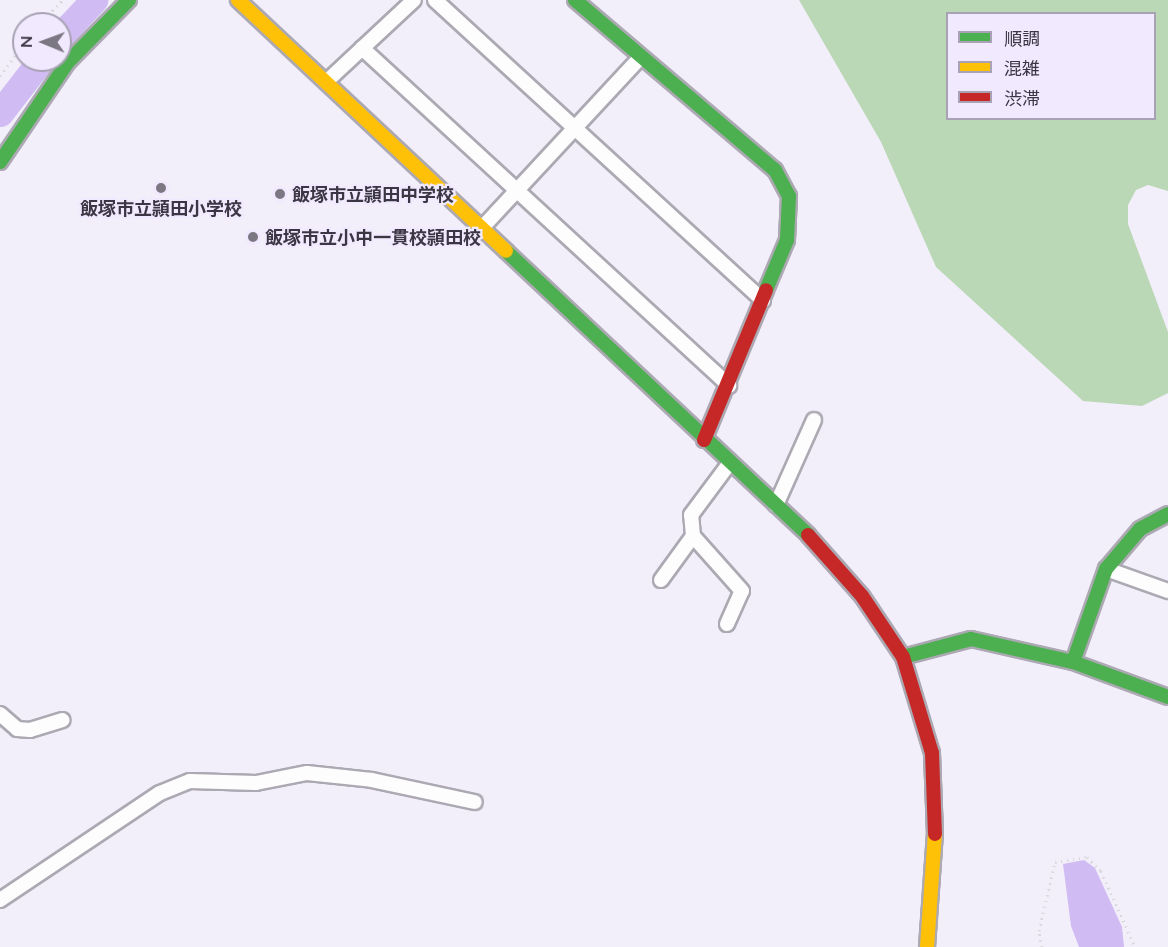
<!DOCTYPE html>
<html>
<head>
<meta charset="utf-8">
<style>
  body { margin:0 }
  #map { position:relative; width:1168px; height:947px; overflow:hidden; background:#f2effa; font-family:Lato,"Noto Sans JP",sans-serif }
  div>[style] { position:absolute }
  .forest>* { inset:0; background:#bad7b6 }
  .water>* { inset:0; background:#d1bbf3 }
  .river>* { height:27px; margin:-13.5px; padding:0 13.5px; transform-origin:13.5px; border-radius:13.5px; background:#d1bbf3 }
  .path>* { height:3px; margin-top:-1.5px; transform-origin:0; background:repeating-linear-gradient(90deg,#dad9dd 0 1.5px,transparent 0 6px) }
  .roads { filter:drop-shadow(2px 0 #aca9b3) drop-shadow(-2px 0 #aca9b3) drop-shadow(0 2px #aca9b3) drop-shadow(0 -2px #aca9b3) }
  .street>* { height:14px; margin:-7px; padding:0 7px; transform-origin:7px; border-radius:7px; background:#fdfdfe }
  .fast>* { height:14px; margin:-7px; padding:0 7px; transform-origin:7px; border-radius:7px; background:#4caf50 }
  .slow>* { height:14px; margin:-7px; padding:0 7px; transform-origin:7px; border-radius:7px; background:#ffc107 }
  .jam>* { height:14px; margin:-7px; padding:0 7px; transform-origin:7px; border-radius:7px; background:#c62828 }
  .dots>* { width:16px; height:16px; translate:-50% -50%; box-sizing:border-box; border:3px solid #f1eaff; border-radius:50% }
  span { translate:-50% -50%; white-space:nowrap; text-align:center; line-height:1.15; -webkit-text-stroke:4.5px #f1eaff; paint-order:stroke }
  .poi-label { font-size:18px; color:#3b3643; font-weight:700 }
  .left { translate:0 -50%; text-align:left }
  .legend { position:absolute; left:946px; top:12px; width:210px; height:108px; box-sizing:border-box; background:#f1eaff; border:2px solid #a8a2b4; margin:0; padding:8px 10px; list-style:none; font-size:18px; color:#3b3643 }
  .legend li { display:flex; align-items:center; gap:12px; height:30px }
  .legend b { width:30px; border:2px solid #a8a2b4 }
  .north { position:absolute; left:12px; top:12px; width:60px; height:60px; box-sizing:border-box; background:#f1eaff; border:2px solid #a8a2b4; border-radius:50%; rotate:271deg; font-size:16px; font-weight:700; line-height:24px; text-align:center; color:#3b3643 }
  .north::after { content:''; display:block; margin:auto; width:21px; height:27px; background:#7b7783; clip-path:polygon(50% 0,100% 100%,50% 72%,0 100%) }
</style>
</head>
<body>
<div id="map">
  <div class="forest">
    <i style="clip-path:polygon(evenodd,799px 0,1168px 0,1168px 191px,1148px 185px,1136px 190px,1128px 205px,1128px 224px,1168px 332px,1168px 393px,1142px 406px,1083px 401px,936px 267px,881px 142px,799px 0,948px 14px,1154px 14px,1154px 118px,948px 118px,948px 14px)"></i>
  </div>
  <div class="water">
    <i style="clip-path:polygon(1084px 860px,1095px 868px,1122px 927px,1124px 947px,1079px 947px,1071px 926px,1063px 864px)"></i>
  </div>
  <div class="river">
    <i style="left:60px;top:36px;width:50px;rotate:-46.6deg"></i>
    <i style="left:0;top:113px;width:67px;rotate:-52.3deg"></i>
  </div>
  <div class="path">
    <i style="left:40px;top:24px;width:33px;rotate:-47deg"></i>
    <i style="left:0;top:76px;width:41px;rotate:-54deg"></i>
    <i style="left:1042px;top:947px;width:16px;rotate:-101deg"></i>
    <i style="left:1039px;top:931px;width:71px;rotate:-76.9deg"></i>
    <i style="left:1055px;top:862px;width:32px;rotate:-9deg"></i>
    <i style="left:1087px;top:857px;width:20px;rotate:45deg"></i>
    <i style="left:1101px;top:871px;width:83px;rotate:65.9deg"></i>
  </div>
  <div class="roads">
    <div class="street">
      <i style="left:435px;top:0;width:445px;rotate:42.5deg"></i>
      <i style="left:362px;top:48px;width:499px;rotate:42.6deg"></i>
      <i style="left:326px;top:82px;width:120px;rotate:-43deg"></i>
      <i style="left:480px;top:230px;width:236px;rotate:-47.1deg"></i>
      <i style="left:776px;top:505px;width:93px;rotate:-65.9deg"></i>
      <i style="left:1106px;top:569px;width:66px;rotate:19.5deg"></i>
      <i style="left:661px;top:580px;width:54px;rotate:-54deg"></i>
      <i style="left:727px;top:624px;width:36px;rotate:-66deg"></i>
      <i style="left:742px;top:591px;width:74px;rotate:-131.7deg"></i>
      <i style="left:693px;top:536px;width:21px;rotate:-95deg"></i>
      <i style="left:691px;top:515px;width:64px;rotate:-53.3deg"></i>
      <i style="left:0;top:714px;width:23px;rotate:41deg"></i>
      <i style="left:17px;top:729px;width:13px;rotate:4deg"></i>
      <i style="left:30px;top:730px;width:34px;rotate:-17deg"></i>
      <i style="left:0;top:900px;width:192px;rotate:-33.8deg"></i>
      <i style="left:160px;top:793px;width:32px;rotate:-22deg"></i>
      <i style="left:190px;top:781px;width:66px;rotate:1.7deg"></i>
      <i style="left:256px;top:783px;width:52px;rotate:-11.1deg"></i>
      <i style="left:307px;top:773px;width:65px;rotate:6.1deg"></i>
      <i style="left:372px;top:780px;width:105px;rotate:12.1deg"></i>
    </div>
    <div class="fast">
      <i style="left:575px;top:0;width:262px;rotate:40.4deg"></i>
      <i style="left:775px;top:170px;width:30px;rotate:62deg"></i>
      <i style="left:789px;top:196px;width:44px;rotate:92.6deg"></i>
      <i style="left:787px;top:240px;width:54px;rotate:112.8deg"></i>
      <i style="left:0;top:162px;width:121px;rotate:-55.8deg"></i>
      <i style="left:68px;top:62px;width:87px;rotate:-45.5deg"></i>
      <i style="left:506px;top:251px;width:415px;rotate:43.2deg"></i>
      <i style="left:903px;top:657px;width:70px;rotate:-14.8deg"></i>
      <i style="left:971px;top:639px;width:105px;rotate:12.7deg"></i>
      <i style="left:1073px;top:662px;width:101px;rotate:20.2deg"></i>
      <i style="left:1073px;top:662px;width:99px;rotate:-70.5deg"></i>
      <i style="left:1106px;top:569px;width:52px;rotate:-49.6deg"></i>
      <i style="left:1140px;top:529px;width:32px;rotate:-28deg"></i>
    </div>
    <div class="slow">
      <i style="left:238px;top:0;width:367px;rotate:43.1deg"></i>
      <i style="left:927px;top:947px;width:113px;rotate:-86deg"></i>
    </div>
    <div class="jam">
      <i style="left:704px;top:440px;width:162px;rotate:-67.5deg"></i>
      <i style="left:808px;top:535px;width:81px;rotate:48.5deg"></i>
      <i style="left:862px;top:596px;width:73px;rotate:56.1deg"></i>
      <i style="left:903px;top:657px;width:100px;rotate:73.2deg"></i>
      <i style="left:932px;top:753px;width:81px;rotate:87.9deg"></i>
    </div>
  </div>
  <div class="dots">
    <i style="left:161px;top:188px;background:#7b7783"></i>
    <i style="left:280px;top:194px;background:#7b7783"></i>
    <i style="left:253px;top:237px;background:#7b7783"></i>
  </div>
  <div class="poi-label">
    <span class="left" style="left:292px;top:194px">飯塚市立頴田中学校</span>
    <span style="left:161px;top:208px">飯塚市立頴田小学校</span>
    <span class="left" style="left:265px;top:237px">飯塚市立小中一貫校頴田校</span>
  </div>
  <ul class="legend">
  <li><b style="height:8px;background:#4caf50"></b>順調</li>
  <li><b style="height:8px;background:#ffc107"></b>混雑</li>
  <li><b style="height:8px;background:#c62828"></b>渋滞</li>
  </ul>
  <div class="north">N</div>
</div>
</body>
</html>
